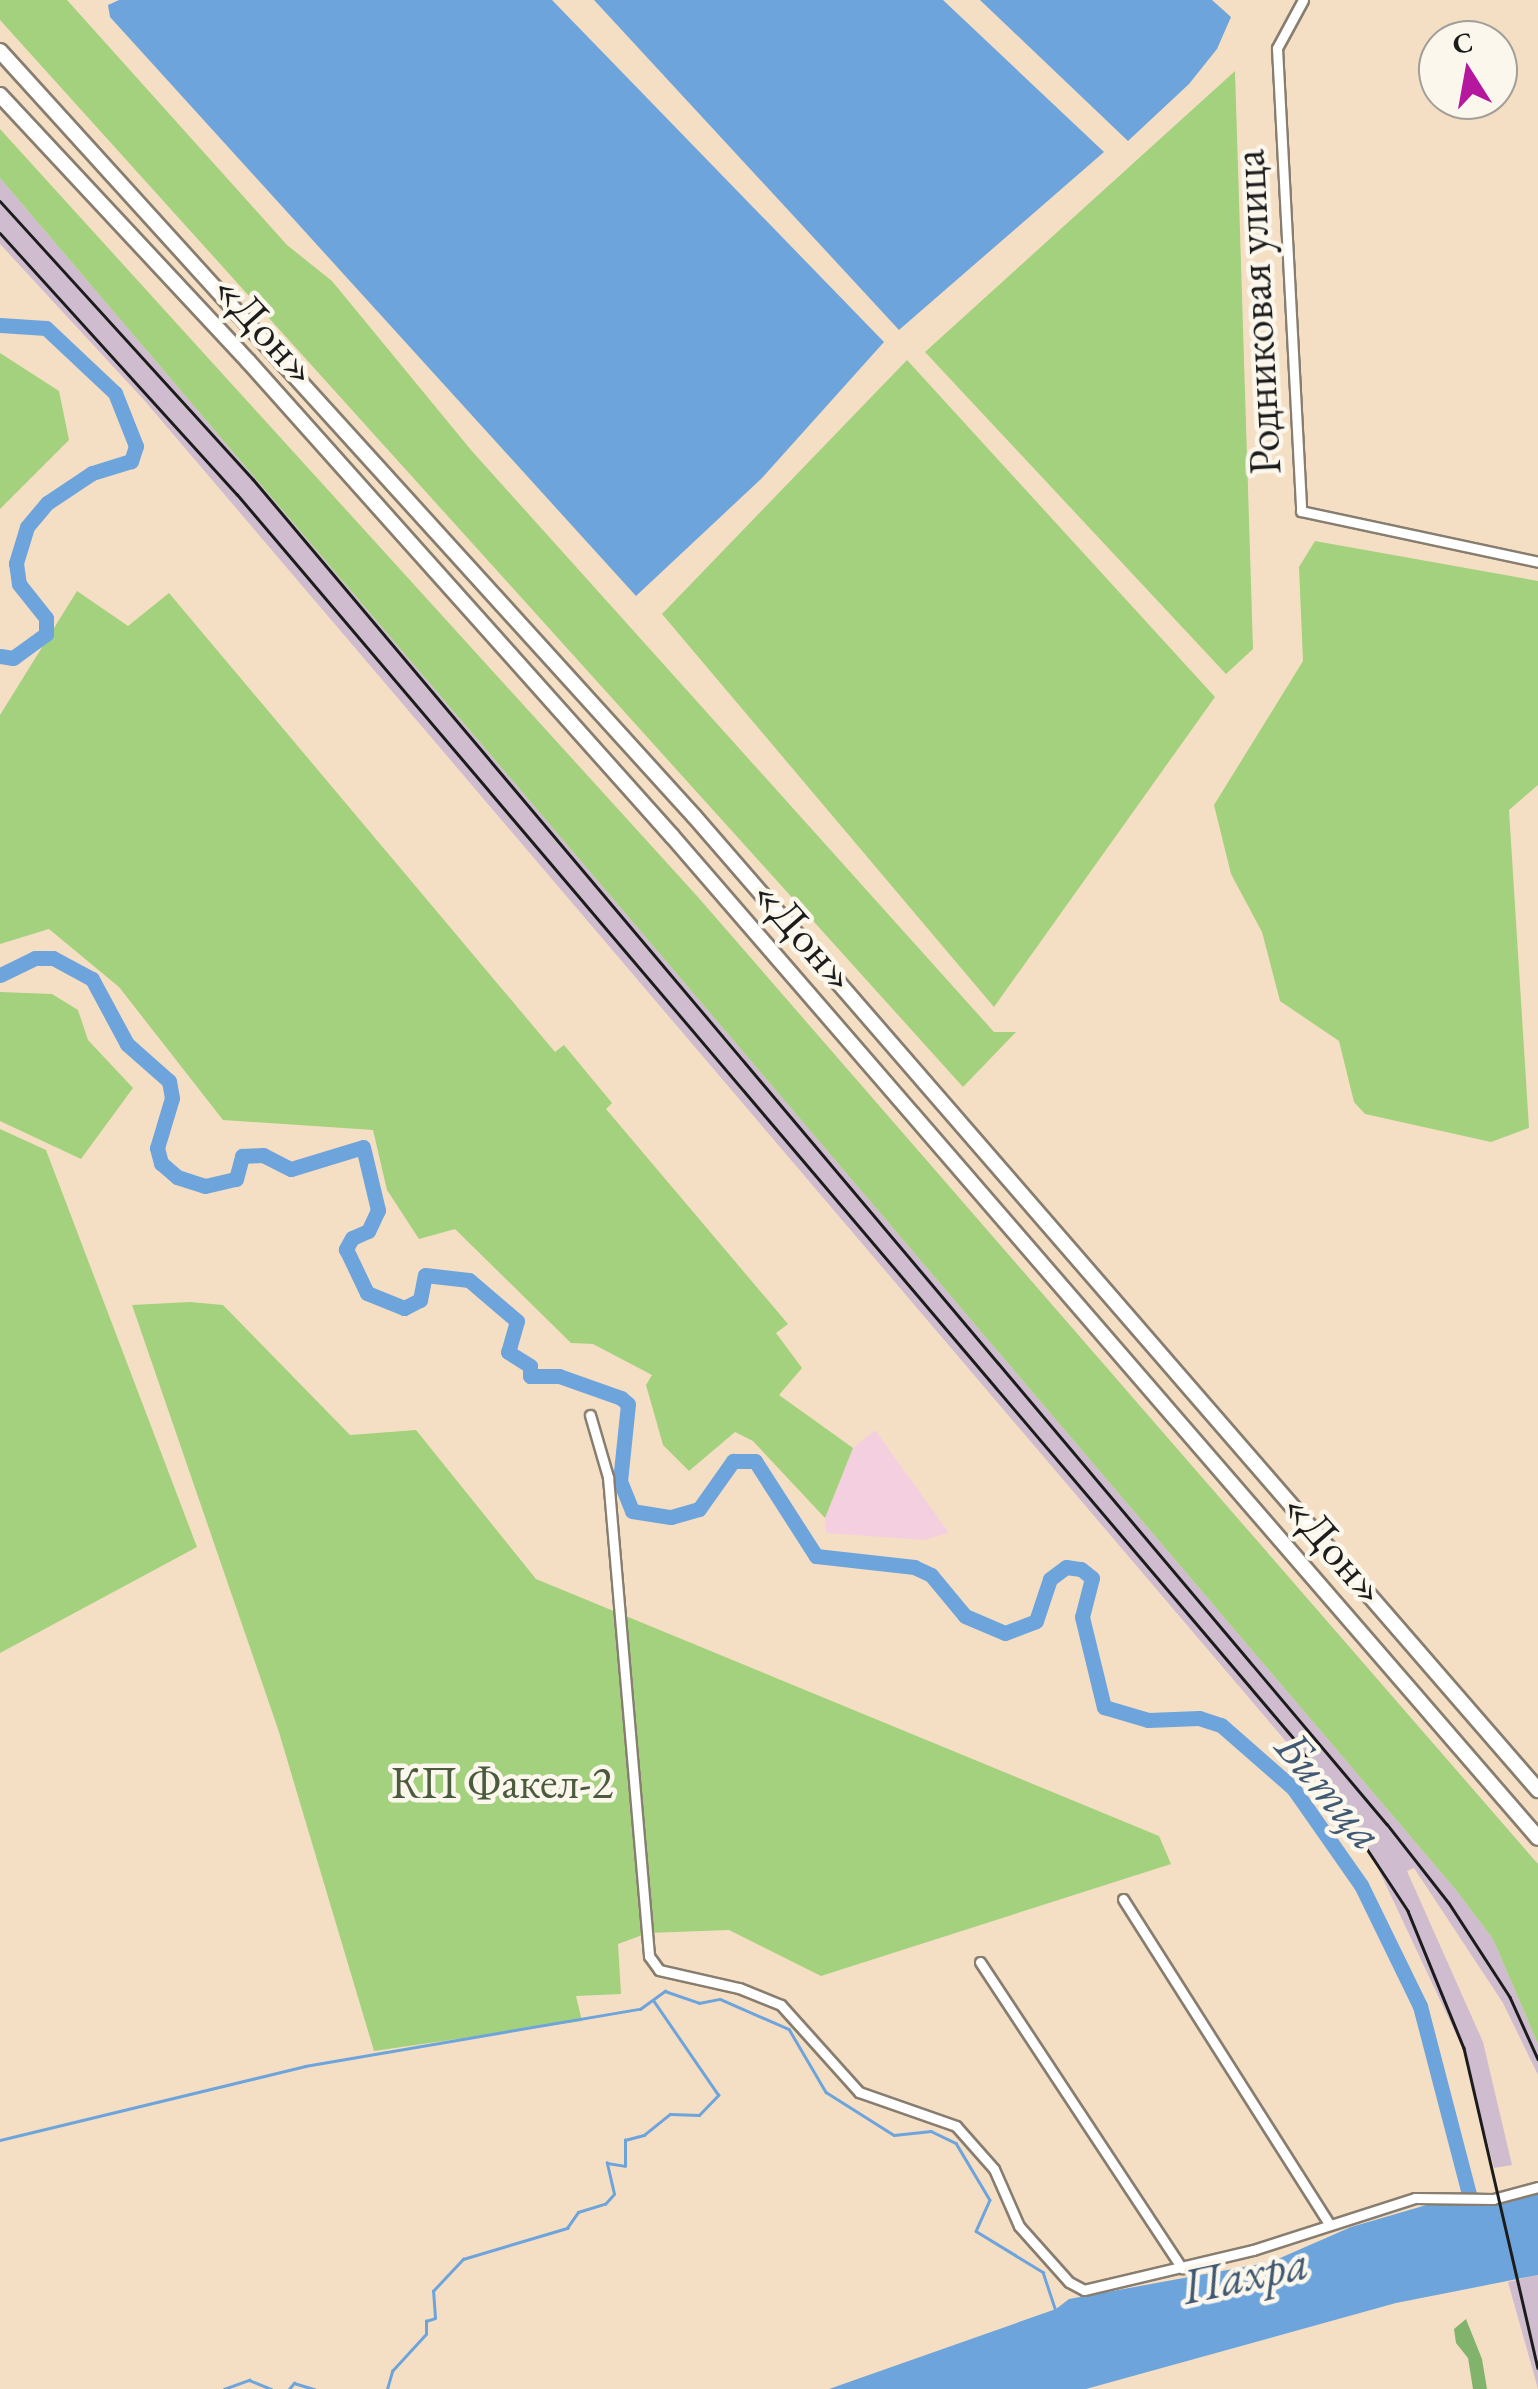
<!DOCTYPE html>
<html>
<head>
<meta charset="utf-8">
<style>
  body { margin:0 }
  #map { position:relative; width:1538px; height:2389px; overflow:hidden; background:#f5dfc4; font-family:"EB Garamond",serif }
  div>[style] { position:absolute }
  .built>* { inset:0; background:#f3cfe0 }
  .industrial>* { inset:0; background:#cfbdcf }
  .green>* { inset:0; background:#a3d17e }
  .forest>* { inset:0; background:#82b36d }
  .water>* { inset:0; background:#6ea4dc }
  .stream>* { height:2.5px; margin:-1.25px; padding:0 1.25px; transform-origin:1.25px; border-radius:1.25px; background:#6ea4dc }
  .river>* { height:15px; margin:-7.5px; padding:0 7.5px; transform-origin:7.5px; border-radius:7.5px; background:#6ea4dc }
  .roads { filter:drop-shadow(2px 0 #887e70) drop-shadow(-2px 0 #887e70) drop-shadow(0 2px #887e70) drop-shadow(0 -2px #887e70) }
  .minor>* { height:9px; margin:-4.5px; padding:0 4.5px; transform-origin:4.5px; border-radius:4.5px; background:#fff }
  .highway>* { height:14px; margin:-7px; padding:0 7px; transform-origin:7px; border-radius:7px; background:#fff }
  .rail>* { height:2.5px; margin:-1.25px; padding:0 1.25px; transform-origin:1.25px; border-radius:1.25px; background:#1c1c1c }
  span { translate:-50% -50%; white-space:nowrap; text-align:center; line-height:1.15; -webkit-text-stroke:9px #fbf7ec; paint-order:stroke }
  .street-label { font-size:45px; color:#1c1c1c }
  .park-label { font-size:45px; color:#4b5b3e }
  .water-label { font-size:48px; color:#415972; font-style:italic }
  .north { position:absolute; left:1418px; top:20px; width:100px; height:100px; box-sizing:border-box; background:#fbf7ec; border:2px solid #a29f99; border-radius:50%; rotate:349deg; font-size:28px; font-weight:700; line-height:40px; text-align:center; color:#1c1c1c }
  .north::after { content:''; display:block; margin:auto; width:35px; height:45px; background:#b5179e; clip-path:polygon(50% 0,100% 100%,50% 72%,0 100%) }
</style>
</head>
<body>
<div id="map">
  <div class="built">
    <i style="clip-path:polygon(875px 1430px,949px 1533px,924px 1540px,826px 1533px,825px 1518px,853px 1448px)"></i>
  </div>
  <div class="industrial">
    <i style="clip-path:polygon(0 178px,1456px 1890px,1493px 1939px,1538px 2044px,1538px 2075px,1503px 2003px,1414px 1868px,1407px 1871px,1483px 2042px,1512px 2165px,1494px 2168px,1465px 2053px,1375px 1862px,1295px 1752px,144px 400px,0 244px)"></i>
    <i style="clip-path:polygon(1538px 2275px,1538px 2389px,1508px 2282px)"></i>
  </div>
  <div class="green">
    <i style="clip-path:polygon(0 0,67px 0,287px 245px,332px 281px,471px 450px,994px 1032px,1016px 1032px,963px 1087px,0 20px)"></i>
    <i style="clip-path:polygon(1235px 71px,1253px 649px,1226px 674px,925px 352px)"></i>
    <i style="clip-path:polygon(0 129px,697px 896px,1538px 1864px,1538px 2044px,1493px 1939px,1456px 1890px,0 178px)"></i>
    <i style="clip-path:polygon(0 353px,59px 391px,69px 440px,0 509px)"></i>
    <i style="clip-path:polygon(907px 360px,1215px 697px,994px 1007px,662px 614px)"></i>
    <i style="clip-path:polygon(1315px 541px,1538px 581px,1538px 785px,1509px 810px,1529px 1128px,1491px 1142px,1365px 1114px,1354px 1102px,1339px 1041px,1280px 1001px,1262px 932px,1231px 874px,1214px 805px,1303px 661px,1299px 567px)"></i>
    <i style="clip-path:polygon(77px 591px,128px 626px,169px 593px,555px 1052px,564px 1045px,612px 1103px,606px 1109px,788px 1324px,776px 1333px,802px 1368px,779px 1395px,853px 1448px,825px 1518px,753px 1441px,735px 1432px,689px 1471px,663px 1445px,646px 1385px,652px 1375px,593px 1344px,571px 1343px,455px 1229px,419px 1239px,387px 1190px,373px 1130px,223px 1120px,119px 987px,49px 929px,0 944px,0 715px)"></i>
    <i style="clip-path:polygon(0 992px,52px 994px,78px 1010px,88px 1040px,133px 1088px,81px 1159px,0 1121px)"></i>
    <i style="clip-path:polygon(0 1129px,46px 1150px,197px 1547px,0 1653px)"></i>
    <i style="clip-path:polygon(190px 1302px,223px 1305px,350px 1435px,416px 1430px,536px 1579px,1159px 1836px,1171px 1864px,821px 1976px,729px 1930px,648px 1933px,618px 1944px,621px 1994px,576px 1996px,582px 2021px,374px 2051px,278px 1729px,132px 1305px)"></i>
  </div>
  <div class="forest">
    <i style="clip-path:polygon(1466px 2319px,1482px 2359px,1487px 2389px,1473px 2389px,1468px 2358px,1456px 2343px,1454px 2329px)"></i>
  </div>
  <div class="water">
    <i style="clip-path:polygon(119px 0,552px 0,884px 342px,761px 479px,636px 596px,110px 17px,108px 5px)"></i>
    <i style="clip-path:polygon(594px 0,943px 0,1104px 152px,899px 330px)"></i>
    <i style="clip-path:polygon(980px 0,1212px 0,1231px 17px,1217px 49px,1189px 84px,1128px 141px)"></i>
    <i style="clip-path:polygon(1538px 2194px,1538px 2275px,1396px 2303px,1086px 2389px,829px 2389px,1056px 2309px,1069px 2299px,1271px 2262px,1351px 2227px,1430px 2204px)"></i>
  </div>
  <div class="stream">
    <i style="left:0;top:2140px;width:314px;rotate:-13.6deg"></i>
    <i style="left:305px;top:2066px;width:340px;rotate:-9.7deg"></i>
    <i style="left:640px;top:2009px;width:31px;rotate:-36deg"></i>
    <i style="left:665px;top:1991px;width:36px;rotate:19deg"></i>
    <i style="left:699px;top:2003px;width:21px;rotate:-11deg"></i>
    <i style="left:720px;top:1999px;width:75px;rotate:23.5deg"></i>
    <i style="left:789px;top:2029px;width:73px;rotate:59.6deg"></i>
    <i style="left:826px;top:2092px;width:80px;rotate:32.3deg"></i>
    <i style="left:894px;top:2135px;width:37px;rotate:-6deg"></i>
    <i style="left:931px;top:2131px;width:28px;rotate:26deg"></i>
    <i style="left:956px;top:2143px;width:66px;rotate:59.2deg"></i>
    <i style="left:990px;top:2200px;width:34px;rotate:114deg"></i>
    <i style="left:976px;top:2231px;width:79px;rotate:31.5deg"></i>
    <i style="left:1043px;top:2272px;width:41px;rotate:71.6deg"></i>
    <i style="left:224px;top:2389px;width:27px;rotate:-20deg"></i>
    <i style="left:249px;top:2380px;width:24px;rotate:22deg"></i>
    <i style="left:289px;top:2389px;width:8px;rotate:-50deg"></i>
    <i style="left:294px;top:2383px;width:21px;rotate:17deg"></i>
    <i style="left:387px;top:2389px;width:19px;rotate:-74deg"></i>
    <i style="left:392px;top:2371px;width:50px;rotate:-47.4deg"></i>
    <i style="left:426px;top:2334px;width:13px;rotate:-90deg"></i>
    <i style="left:426px;top:2321px;width:9px;rotate:-18deg"></i>
    <i style="left:435px;top:2318px;width:27px;rotate:-94deg"></i>
    <i style="left:433px;top:2291px;width:44px;rotate:-46.8deg"></i>
    <i style="left:463px;top:2259px;width:109px;rotate:-16.6deg"></i>
    <i style="left:567px;top:2228px;width:19px;rotate:-55deg"></i>
    <i style="left:578px;top:2212px;width:28px;rotate:-17deg"></i>
    <i style="left:605px;top:2204px;width:13px;rotate:-48deg"></i>
    <i style="left:614px;top:2194px;width:32px;rotate:-103deg"></i>
    <i style="left:607px;top:2163px;width:18px;rotate:9deg"></i>
    <i style="left:625px;top:2166px;width:26px;rotate:-90deg"></i>
    <i style="left:625px;top:2140px;width:20px;rotate:-15deg"></i>
    <i style="left:644px;top:2135px;width:33px;rotate:-39deg"></i>
    <i style="left:670px;top:2114px;width:29px;rotate:2deg"></i>
    <i style="left:699px;top:2115px;width:28px;rotate:-46deg"></i>
    <i style="left:718px;top:2095px;width:113px;rotate:-124.5deg"></i>
  </div>
  <div class="river">
    <i style="left:0;top:325px;width:46px;rotate:3.7deg"></i>
    <i style="left:46px;top:328px;width:95px;rotate:43.3deg"></i>
    <i style="left:115px;top:393px;width:57px;rotate:68.4deg"></i>
    <i style="left:136px;top:446px;width:16px;rotate:108deg"></i>
    <i style="left:131px;top:461px;width:41px;rotate:162.9deg"></i>
    <i style="left:92px;top:473px;width:54px;rotate:146.3deg"></i>
    <i style="left:47px;top:503px;width:31px;rotate:130deg"></i>
    <i style="left:27px;top:527px;width:38px;rotate:107deg"></i>
    <i style="left:16px;top:563px;width:21px;rotate:82deg"></i>
    <i style="left:19px;top:584px;width:43px;rotate:51.5deg"></i>
    <i style="left:46px;top:618px;width:16px;rotate:90deg"></i>
    <i style="left:46px;top:634px;width:41px;rotate:144deg"></i>
    <i style="left:13px;top:658px;width:13px;rotate:-171deg"></i>
    <i style="left:0;top:975px;width:39px;rotate:-26deg"></i>
    <i style="left:35px;top:958px;width:18px"></i>
    <i style="left:53px;top:958px;width:44px;rotate:28.3deg"></i>
    <i style="left:92px;top:979px;width:74px;rotate:61.7deg"></i>
    <i style="left:127px;top:1044px;width:56px;rotate:41.4deg"></i>
    <i style="left:169px;top:1081px;width:17px;rotate:80deg"></i>
    <i style="left:172px;top:1098px;width:52px;rotate:106.7deg"></i>
    <i style="left:157px;top:1148px;width:16px;rotate:75deg"></i>
    <i style="left:161px;top:1163px;width:21px;rotate:41deg"></i>
    <i style="left:177px;top:1177px;width:29px;rotate:18deg"></i>
    <i style="left:205px;top:1186px;width:32px;rotate:-13deg"></i>
    <i style="left:236px;top:1179px;width:24px;rotate:-75deg"></i>
    <i style="left:242px;top:1156px;width:21px;rotate:-3deg"></i>
    <i style="left:263px;top:1155px;width:31px;rotate:27deg"></i>
    <i style="left:291px;top:1169px;width:75px;rotate:-17deg"></i>
    <i style="left:363px;top:1147px;width:65px;rotate:76.6deg"></i>
    <i style="left:378px;top:1210px;width:23px;rotate:115deg"></i>
    <i style="left:368px;top:1231px;width:17px;rotate:156deg"></i>
    <i style="left:352px;top:1238px;width:13px;rotate:119deg"></i>
    <i style="left:346px;top:1249px;width:49px;rotate:64.5deg"></i>
    <i style="left:367px;top:1293px;width:40px;rotate:22deg"></i>
    <i style="left:404px;top:1308px;width:18px;rotate:-27deg"></i>
    <i style="left:420px;top:1300px;width:25px;rotate:-79deg"></i>
    <i style="left:425px;top:1275px;width:44px;rotate:6.5deg"></i>
    <i style="left:469px;top:1280px;width:63px;rotate:40.5deg"></i>
    <i style="left:517px;top:1321px;width:32px;rotate:106deg"></i>
    <i style="left:508px;top:1352px;width:26px;rotate:32deg"></i>
    <i style="left:530px;top:1366px;width:10px;rotate:90deg"></i>
    <i style="left:530px;top:1376px;width:29px"></i>
    <i style="left:559px;top:1376px;width:66px;rotate:19.5deg"></i>
    <i style="left:621px;top:1398px;width:9px;rotate:41deg"></i>
    <i style="left:628px;top:1404px;width:77px;rotate:95.9deg"></i>
    <i style="left:620px;top:1481px;width:32px;rotate:68deg"></i>
    <i style="left:632px;top:1511px;width:39px;rotate:9deg"></i>
    <i style="left:671px;top:1517px;width:29px;rotate:-16deg"></i>
    <i style="left:699px;top:1509px;width:59px;rotate:-54.7deg"></i>
    <i style="left:733px;top:1461px;width:22px"></i>
    <i style="left:755px;top:1461px;width:113px;rotate:57.3deg"></i>
    <i style="left:816px;top:1556px;width:99px;rotate:6.4deg"></i>
    <i style="left:914px;top:1567px;width:19px;rotate:25deg"></i>
    <i style="left:931px;top:1575px;width:53px;rotate:50.3deg"></i>
    <i style="left:965px;top:1616px;width:43px;rotate:23deg"></i>
    <i style="left:1005px;top:1633px;width:33px;rotate:-21deg"></i>
    <i style="left:1036px;top:1621px;width:44px;rotate:-71.6deg"></i>
    <i style="left:1050px;top:1579px;width:20px;rotate:-37deg"></i>
    <i style="left:1066px;top:1567px;width:15px;rotate:8deg"></i>
    <i style="left:1081px;top:1569px;width:14px;rotate:39deg"></i>
    <i style="left:1092px;top:1578px;width:40px;rotate:104.4deg"></i>
    <i style="left:1082px;top:1617px;width:93px;rotate:76.3deg"></i>
    <i style="left:1104px;top:1707px;width:46px;rotate:16.5deg"></i>
    <i style="left:1148px;top:1720px;width:51px;rotate:-2.2deg"></i>
    <i style="left:1199px;top:1718px;width:23px;rotate:18deg"></i>
    <i style="left:1221px;top:1725px;width:96px;rotate:41.2deg"></i>
    <i style="left:1293px;top:1788px;width:118px;rotate:55deg"></i>
    <i style="left:1361px;top:1885px;width:135px;rotate:64deg"></i>
    <i style="left:1420px;top:2006px;width:211px;rotate:75.4deg"></i>
  </div>
  <div class="roads">
    <div class="minor">
      <i style="left:1303px;top:0;width:55px;rotate:118.4deg"></i>
      <i style="left:1277px;top:48px;width:464px;rotate:87deg"></i>
      <i style="left:1301px;top:511px;width:242px;rotate:12.1deg"></i>
      <i style="left:590px;top:1415px;width:65px;rotate:73.8deg"></i>
      <i style="left:608px;top:1477px;width:481px;rotate:85.1deg"></i>
      <i style="left:649px;top:1956px;width:17px;rotate:54deg"></i>
      <i style="left:659px;top:1970px;width:82px;rotate:12.7deg"></i>
      <i style="left:739px;top:1988px;width:45px;rotate:22deg"></i>
      <i style="left:781px;top:2005px;width:117px;rotate:48.1deg"></i>
      <i style="left:859px;top:2092px;width:103px;rotate:19.3deg"></i>
      <i style="left:956px;top:2126px;width:57px;rotate:48.5deg"></i>
      <i style="left:994px;top:2169px;width:62px;rotate:66.3deg"></i>
      <i style="left:1019px;top:2226px;width:75px;rotate:48.2deg"></i>
      <i style="left:1069px;top:2282px;width:17px;rotate:28deg"></i>
      <i style="left:1084px;top:2290px;width:174px;rotate:-13.3deg"></i>
      <i style="left:1253px;top:2250px;width:170px;rotate:-17.8deg"></i>
      <i style="left:1415px;top:2198px;width:78px;rotate:0.7deg"></i>
      <i style="left:1493px;top:2199px;width:47px;rotate:-14.9deg"></i>
      <i style="left:1123px;top:1899px;width:384px;rotate:57.6deg"></i>
      <i style="left:980px;top:1962px;width:367px;rotate:56.6deg"></i>
    </div>
    <div class="highway">
      <i style="left:0;top:51px;width:1033px;rotate:47.79deg"></i>
      <i style="left:694px;top:816px;width:1289px;rotate:49.09deg"></i>
      <i style="left:0;top:95px;width:364px;rotate:47deg"></i>
      <i style="left:248px;top:361px;width:637px;rotate:48.25deg"></i>
      <i style="left:672px;top:836px;width:1324px;rotate:49.16deg"></i>
    </div>
  </div>
  <div class="rail">
    <i style="left:0;top:201px;width:376px;rotate:47.7deg"></i>
    <i style="left:253px;top:479px;width:1759px;rotate:49.87deg"></i>
    <i style="left:1387px;top:1824px;width:100px;rotate:51.9deg"></i>
    <i style="left:1449px;top:1903px;width:112px;rotate:57deg"></i>
    <i style="left:1510px;top:1997px;width:68px;rotate:65.7deg"></i>
    <i style="left:0;top:233px;width:353px;rotate:47.8deg"></i>
    <i style="left:237px;top:494px;width:1635px;rotate:49.66deg"></i>
    <i style="left:1295px;top:1740px;width:205px;rotate:56.5deg"></i>
    <i style="left:1408px;top:1911px;width:148px;rotate:67.8deg"></i>
    <i style="left:1464px;top:2048px;width:328px;rotate:77deg"></i>
  </div>
  <div class="street-label">
    <span style="left:1257px;top:312px;rotate:-93deg">Родниковая улица</span>
    <span style="left:266px;top:329px;rotate:48deg">«Дон»</span>
    <span style="left:805px;top:935px;rotate:49deg">«Дон»</span>
    <span style="left:1335px;top:1548px;rotate:49deg">«Дон»</span>
  </div>
  <div class="park-label">
    <span style="left:502px;top:1783px">КП Факел-2</span>
  </div>
  <div class="water-label">
    <span style="left:1330px;top:1790px;rotate:50deg">Битца</span>
    <span style="left:1245px;top:2274px;rotate:-12deg">Пахра</span>
  </div>
  <div class="north">С</div>
</div>
</body>
</html>
